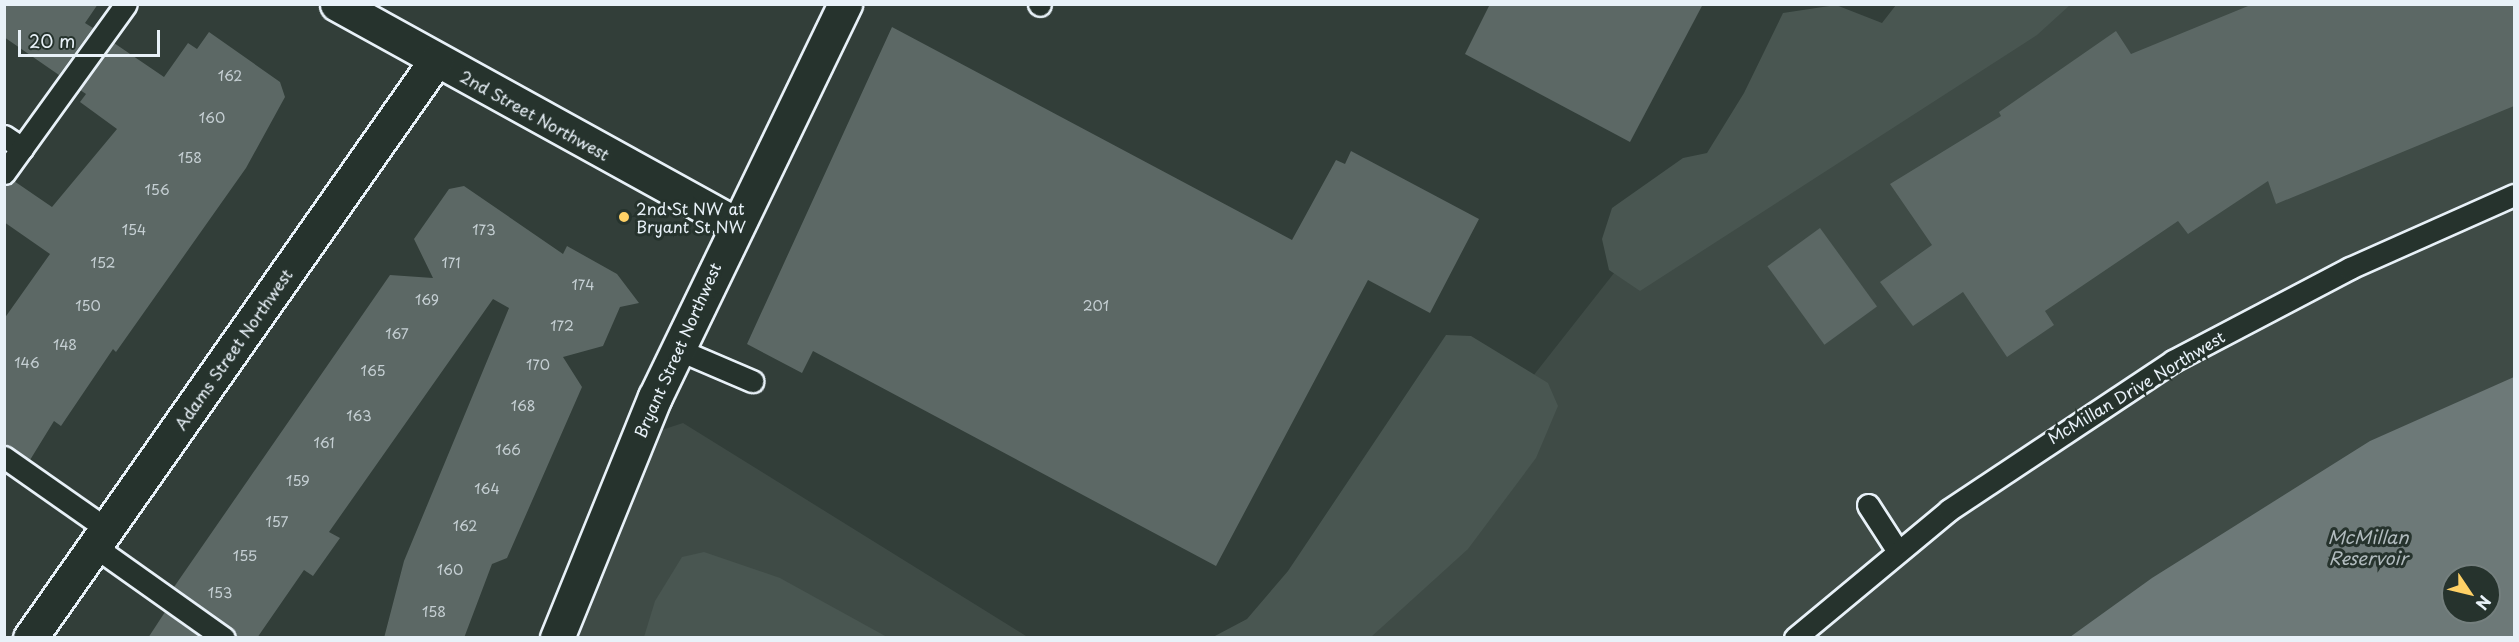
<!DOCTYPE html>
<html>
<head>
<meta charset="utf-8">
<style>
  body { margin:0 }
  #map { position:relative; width:2519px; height:642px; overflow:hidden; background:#323e39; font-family:"Playpen Sans",sans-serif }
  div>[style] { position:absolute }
  .built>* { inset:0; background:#3f4b46 }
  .green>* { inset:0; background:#495651 }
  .water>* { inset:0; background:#6d7978 }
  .building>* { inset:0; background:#5c6865; transform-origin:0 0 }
  .roads { filter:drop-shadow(2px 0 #e8f1f8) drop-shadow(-2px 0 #e8f1f8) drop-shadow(0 2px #e8f1f8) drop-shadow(0 -2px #e8f1f8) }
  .lane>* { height:21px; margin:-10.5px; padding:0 10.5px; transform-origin:10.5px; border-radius:10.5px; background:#26332d }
  .street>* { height:33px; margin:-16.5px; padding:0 16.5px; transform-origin:16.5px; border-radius:16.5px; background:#26332d }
  .dots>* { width:16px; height:16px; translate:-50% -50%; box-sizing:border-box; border:3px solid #26332d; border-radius:50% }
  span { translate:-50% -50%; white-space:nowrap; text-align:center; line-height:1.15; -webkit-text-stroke:6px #26332d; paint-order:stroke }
  .number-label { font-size:14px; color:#c5cfd3 }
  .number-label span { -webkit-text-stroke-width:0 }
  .street-label { font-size:16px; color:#e8f1f8 }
  .poi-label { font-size:16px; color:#e8f1f8 }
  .left { translate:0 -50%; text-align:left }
  .water-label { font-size:18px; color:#b1bbbe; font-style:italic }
  .frame { position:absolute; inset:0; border:6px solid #e8f1f8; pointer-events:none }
  .north { position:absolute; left:2441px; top:564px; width:60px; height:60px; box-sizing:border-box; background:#26332d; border:2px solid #747f7e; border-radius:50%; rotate:125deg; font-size:16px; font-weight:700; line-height:24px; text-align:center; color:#e8f1f8 }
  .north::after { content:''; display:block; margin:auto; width:21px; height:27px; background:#ffd166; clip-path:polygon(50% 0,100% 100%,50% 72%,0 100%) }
  .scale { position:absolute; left:18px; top:30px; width:142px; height:27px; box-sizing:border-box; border:3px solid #e8f1f8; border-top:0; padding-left:8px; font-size:18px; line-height:21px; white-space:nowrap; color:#e8f1f8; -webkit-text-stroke:4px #26332d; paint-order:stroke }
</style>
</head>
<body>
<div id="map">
  <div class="built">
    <i style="clip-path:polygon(evenodd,1973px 5px,2514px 5px,2514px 637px,1288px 638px,1416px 525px,1640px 240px,1973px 5px,2453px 576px,2489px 576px,2489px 612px,2453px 612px,2453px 576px)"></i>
    <i style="clip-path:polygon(683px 423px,1026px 636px,1030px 637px,564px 638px,637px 438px)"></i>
  </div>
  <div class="green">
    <i style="clip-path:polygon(1836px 5px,1882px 23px,1896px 5px,2070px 5px,2037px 35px,1640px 291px,1609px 270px,1602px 239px,1612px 208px,1683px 158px,1707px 153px,1744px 93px,1783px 13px)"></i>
    <i style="clip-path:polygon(1446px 335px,1471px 336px,1548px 383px,1558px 406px,1536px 458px,1468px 549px,1371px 637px,1213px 637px,1247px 619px,1288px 571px)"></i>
    <i style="clip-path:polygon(704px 552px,780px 578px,887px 637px,644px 637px,655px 601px,682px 557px)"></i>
  </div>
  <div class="water">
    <i style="clip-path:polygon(evenodd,2514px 377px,2514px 637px,2070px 637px,2152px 578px,2370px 441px,2514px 377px,2453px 576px,2489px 576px,2489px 612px,2453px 612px,2453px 576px)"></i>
  </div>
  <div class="building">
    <i style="clip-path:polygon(4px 4px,98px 4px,85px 23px,93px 28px,59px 75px,4px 37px)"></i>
    <i style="clip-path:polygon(1490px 4px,1703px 4px,1630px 142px,1465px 54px)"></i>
    <i style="clip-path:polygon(2253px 4px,2514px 4px,2514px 106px,2276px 204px,2268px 181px,2188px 234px,2178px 221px,2045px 311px,2054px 325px,2007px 357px,1963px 292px,1913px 326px,1880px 282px,1932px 245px,1890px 184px,2001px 116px,1999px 112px,2116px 31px,2131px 54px)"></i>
    <i style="clip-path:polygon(892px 27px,1292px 240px,1336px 160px,1345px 164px,1351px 151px,1479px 219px,1430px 313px,1368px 280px,1216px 566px,813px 351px,802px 373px,747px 344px)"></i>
    <i style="clip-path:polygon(209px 32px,280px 82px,285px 97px,246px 168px,116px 352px,113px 349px,61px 426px,54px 421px,30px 460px,4px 444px,4px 319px,50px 254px,4px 222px,4px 185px,14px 181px,52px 207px,117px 129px,80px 102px,86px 94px,80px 90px,114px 43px,164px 77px,188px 43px,197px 49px)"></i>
    <i style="clip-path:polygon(464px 186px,563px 254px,567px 246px,617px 274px,639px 303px,620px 307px,603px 346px,563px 357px,582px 387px,507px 558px,492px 564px,464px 638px,384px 638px,404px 561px,509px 308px,493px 299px,329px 532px,340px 538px,313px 576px,304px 570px,257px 638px,236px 638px,231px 628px,174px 587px,390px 275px,433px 278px,414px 239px,449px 189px)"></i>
    <i style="left:1820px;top:228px;width:97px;height:65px;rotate:54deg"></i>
    <i style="clip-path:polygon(165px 612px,201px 638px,148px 638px)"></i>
  </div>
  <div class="roads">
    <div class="lane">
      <i style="left:1039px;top:4px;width:1px;rotate:45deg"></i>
      <i style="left:4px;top:136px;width:22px;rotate:34deg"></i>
      <i style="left:4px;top:173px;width:208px;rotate:-54.2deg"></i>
      <i style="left:677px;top:349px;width:82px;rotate:23.1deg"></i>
      <i style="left:4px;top:457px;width:126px;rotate:35deg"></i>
      <i style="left:1868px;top:505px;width:54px;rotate:57.2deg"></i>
      <i style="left:94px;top:546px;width:159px;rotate:35.3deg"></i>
      <i style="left:1795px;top:638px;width:200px;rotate:-39.7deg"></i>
      <i style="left:1949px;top:510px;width:269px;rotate:-33.6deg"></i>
      <i style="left:2173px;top:361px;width:200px;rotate:-27.7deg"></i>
      <i style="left:2350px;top:268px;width:180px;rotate:-24deg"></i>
    </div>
    <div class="street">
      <i style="left:337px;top:4px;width:453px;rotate:28.9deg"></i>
      <i style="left:30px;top:638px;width:706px;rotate:-54.91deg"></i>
      <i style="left:557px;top:638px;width:260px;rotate:-67.9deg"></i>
      <i style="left:655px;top:397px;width:437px;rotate:-64.2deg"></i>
    </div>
  </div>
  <div class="dots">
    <i style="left:624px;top:217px;background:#ffd166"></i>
  </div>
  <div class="number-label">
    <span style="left:230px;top:76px">162</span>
    <span style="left:212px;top:118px">160</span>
    <span style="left:190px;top:158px">158</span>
    <span style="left:157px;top:190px">156</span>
    <span style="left:134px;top:230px">154</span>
    <span style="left:484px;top:230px">173</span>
    <span style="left:103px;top:263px">152</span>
    <span style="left:451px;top:263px">171</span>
    <span style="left:583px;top:285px">174</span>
    <span style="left:427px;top:300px">169</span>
    <span style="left:88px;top:306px">150</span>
    <span style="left:1096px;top:306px">201</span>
    <span style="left:562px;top:326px">172</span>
    <span style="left:397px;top:334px">167</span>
    <span style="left:65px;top:345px">148</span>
    <span style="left:27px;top:363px">146</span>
    <span style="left:538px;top:365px">170</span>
    <span style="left:373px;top:371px">165</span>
    <span style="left:523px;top:406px">168</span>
    <span style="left:359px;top:416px">163</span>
    <span style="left:324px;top:443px">161</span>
    <span style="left:508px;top:450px">166</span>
    <span style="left:298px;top:481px">159</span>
    <span style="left:487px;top:489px">164</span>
    <span style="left:277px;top:522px">157</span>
    <span style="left:465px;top:526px">162</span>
    <span style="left:245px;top:556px">155</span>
    <span style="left:450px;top:570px">160</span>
    <span style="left:220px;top:593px">153</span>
    <span style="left:434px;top:612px">158</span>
  </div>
  <div class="street-label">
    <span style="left:535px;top:115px;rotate:29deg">2nd Street Northwest</span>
    <span style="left:233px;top:349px;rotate:-55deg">Adams Street Northwest</span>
    <span style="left:677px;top:350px;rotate:-66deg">Bryant Street Northwest</span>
    <span style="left:2136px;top:387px;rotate:-31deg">McMillan Drive Northwest</span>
  </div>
  <div class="poi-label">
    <span class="left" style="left:636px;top:217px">2nd St NW at<br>Bryant St NW</span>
  </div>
  <div class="water-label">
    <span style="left:2368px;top:548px">McMillan<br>Reservoir</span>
  </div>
  <div class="frame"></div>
  <div class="north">N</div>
  <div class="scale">20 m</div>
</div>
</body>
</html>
